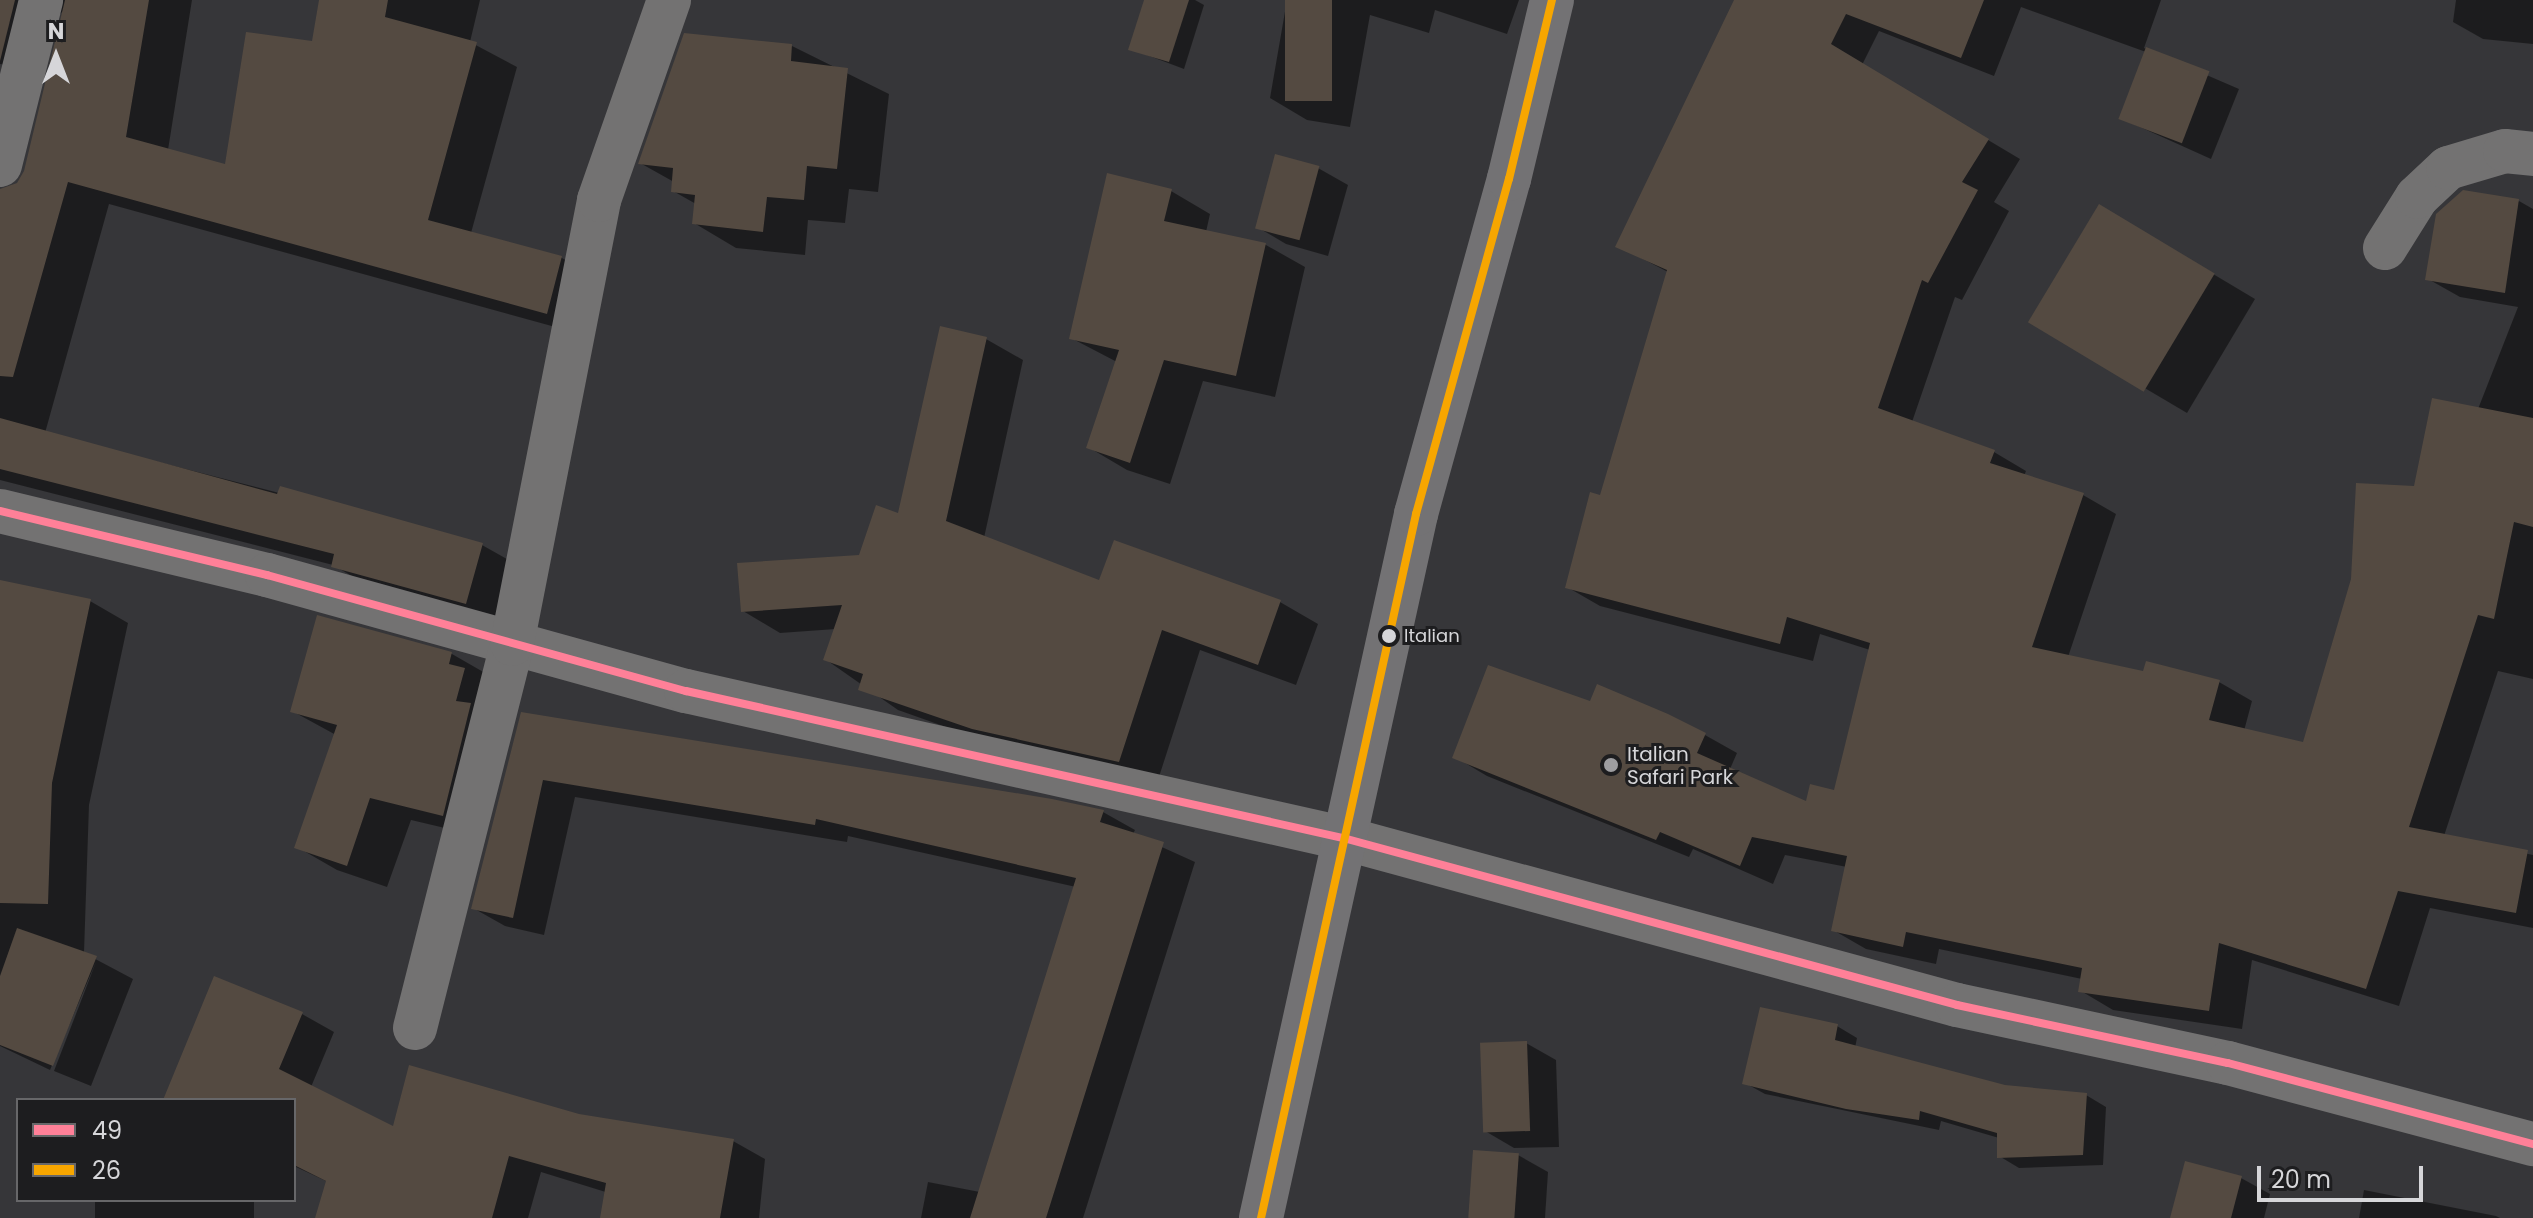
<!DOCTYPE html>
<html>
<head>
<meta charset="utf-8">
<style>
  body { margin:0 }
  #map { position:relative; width:2533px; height:1218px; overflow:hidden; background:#363639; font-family:Poppins,sans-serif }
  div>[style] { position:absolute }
  .shadow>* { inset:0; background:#0007; transform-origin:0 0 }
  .building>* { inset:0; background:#544a41; transform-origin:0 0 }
  .street>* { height:44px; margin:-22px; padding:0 22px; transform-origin:22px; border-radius:22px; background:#737272 }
  .primary>* { height:44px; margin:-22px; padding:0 22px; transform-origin:22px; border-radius:22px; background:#737274 }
  .bus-1>* { height:8px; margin:-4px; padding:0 4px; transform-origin:4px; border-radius:4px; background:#ff8098 }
  .bus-2>* { height:8px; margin:-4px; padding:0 4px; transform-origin:4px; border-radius:4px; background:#f7a600 }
  .dots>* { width:22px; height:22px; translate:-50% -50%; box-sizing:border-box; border:4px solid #1d1d1f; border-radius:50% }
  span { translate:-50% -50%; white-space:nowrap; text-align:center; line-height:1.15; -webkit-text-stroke:6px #1d1d1f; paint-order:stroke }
  .bus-label { font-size:18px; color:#d6d6d9 }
  .left { translate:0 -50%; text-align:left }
  .poi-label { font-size:20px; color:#d6d6d9 }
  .legend { position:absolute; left:16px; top:1098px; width:280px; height:104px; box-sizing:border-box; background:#1d1d1f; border:2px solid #676769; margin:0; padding:10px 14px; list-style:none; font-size:24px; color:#d6d6d9 }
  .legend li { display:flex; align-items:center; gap:16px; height:40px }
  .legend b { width:40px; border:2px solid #676769 }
  .north { position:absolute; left:16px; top:16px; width:80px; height:80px; -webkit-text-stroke:6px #1d1d1f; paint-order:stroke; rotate:0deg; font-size:22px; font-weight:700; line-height:32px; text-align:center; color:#d6d6d9 }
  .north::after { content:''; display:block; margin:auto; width:28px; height:36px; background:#d6d6d9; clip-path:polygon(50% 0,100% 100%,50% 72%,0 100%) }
  .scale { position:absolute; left:2257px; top:1166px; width:166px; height:36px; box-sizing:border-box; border:4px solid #d6d6d9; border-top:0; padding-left:10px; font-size:24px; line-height:28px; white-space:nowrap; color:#d6d6d9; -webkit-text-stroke:6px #1d1d1f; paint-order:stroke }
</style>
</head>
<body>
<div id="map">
  <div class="shadow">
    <i style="clip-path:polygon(0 0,192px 0,168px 150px,227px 167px,313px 44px,321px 0,480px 0,470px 42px,517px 67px,471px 233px,562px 258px,602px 282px,588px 336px,109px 204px,45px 433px,482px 545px,523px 568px,507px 626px,374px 589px,333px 565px,0 480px,0 245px,26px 172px,67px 7px,57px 17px,44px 70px,0 64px)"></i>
    <i style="clip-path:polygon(1146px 0,1195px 0,1204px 5px,1184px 69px,1131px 49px)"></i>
    <i style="clip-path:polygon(1287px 0,1519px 0,1507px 34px,1435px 10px,1429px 33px,1370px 15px,1350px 127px,1307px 120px,1270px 98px)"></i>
    <i style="clip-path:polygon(1736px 0,2161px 0,2144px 48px,2239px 89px,2211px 159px,2120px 118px,2146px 52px,2021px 7px,1994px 76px,1879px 31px,1862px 65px,2020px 159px,1994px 202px,2009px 211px,1962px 300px,1955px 297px,1912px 422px,1994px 452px,2026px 471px,2024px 476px,2083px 495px,2116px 514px,2068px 657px,2144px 673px,2147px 664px,2219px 682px,2252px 701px,2244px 731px,2305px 744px,2416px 488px,2478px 409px,2518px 307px,2460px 297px,2428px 279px,2519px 201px,2533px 209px,2533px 679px,2498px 671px,2444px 836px,2533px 855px,2533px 928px,2430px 908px,2399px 1006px,2252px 960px,2242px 1029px,2113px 1010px,2081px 991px,2082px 979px,1939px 949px,1936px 964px,1866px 949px,1833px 930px,1847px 867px,1785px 855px,1773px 884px,1693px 849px,1689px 857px,1487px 776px,1455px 757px,1591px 704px,1705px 735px,1737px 753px,1730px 769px,1808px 804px,1835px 792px,1870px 650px,1820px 634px,1813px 661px,1600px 606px,1567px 587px,1602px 498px,1668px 272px,1618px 246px)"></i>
    <i style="clip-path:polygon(2456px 0,2533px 0,2533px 44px,2483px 39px,2453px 22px)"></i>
    <i style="clip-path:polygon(792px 46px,889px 94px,878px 192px,849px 189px,845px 223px,808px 220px,805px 255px,736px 248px,694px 223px,696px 204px,673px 191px,674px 182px,640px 163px)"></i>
    <i style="clip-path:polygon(1318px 168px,1348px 185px,1328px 256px,1286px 244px,1257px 227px)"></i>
    <i style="clip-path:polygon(1171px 191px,1210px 214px,1206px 232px,1266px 245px,1305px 267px,1275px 397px,1203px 381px,1170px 484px,1127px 470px,1088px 447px,1117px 362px,1071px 338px)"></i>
    <i style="clip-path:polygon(2141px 231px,2255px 299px,2187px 413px,2031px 321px)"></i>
    <i style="clip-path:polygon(986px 339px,1023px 360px,984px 538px,1100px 583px,1115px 543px,1280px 602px,1318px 624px,1296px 685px,1200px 650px,1157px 783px,1011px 750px,898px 710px,825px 659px,836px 629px,780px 633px,743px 611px,861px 557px,899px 516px)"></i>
    <i style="clip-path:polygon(0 582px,90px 601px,128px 623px,89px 805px,84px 953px,133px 979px,91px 1086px,54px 1071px,96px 962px,50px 1070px,0 1046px)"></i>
    <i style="clip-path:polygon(319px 617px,452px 654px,492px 677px,483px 837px,411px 820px,387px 887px,337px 870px,297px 847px,336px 735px,292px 711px)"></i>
    <i style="clip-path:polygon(522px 714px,1103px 812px,1135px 830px,1133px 834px,1195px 862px,1083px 1218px,921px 1218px,928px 1182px,980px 1192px,1076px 887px,848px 836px,847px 842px,575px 797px,544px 935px,505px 926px,473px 908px)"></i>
    <i style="clip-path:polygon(302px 1014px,334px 1032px,311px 1087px,394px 1128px,578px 1116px,733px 1141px,765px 1159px,759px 1218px,620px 1218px,625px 1198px,541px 1172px,528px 1218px,317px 1218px,328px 1182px,294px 1166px,294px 1100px,165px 1100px)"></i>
    <i style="clip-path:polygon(1837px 1026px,1857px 1038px,1855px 1048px,2005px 1087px,2086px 1095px,2106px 1107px,2103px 1165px,2019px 1168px,1999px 1156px,1999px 1138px,1941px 1121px,1939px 1130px,1765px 1094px,1745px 1083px)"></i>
    <i style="clip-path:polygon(1526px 1043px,1556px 1060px,1559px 1147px,1514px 1148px,1485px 1131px)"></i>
    <i style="clip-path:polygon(1518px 1155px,1548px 1172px,1545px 1218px,1470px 1218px)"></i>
    <i style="clip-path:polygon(2241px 1178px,2270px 1194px,2264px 1218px,2172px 1218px)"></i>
    <i style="clip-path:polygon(2364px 1190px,2496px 1216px,2500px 1218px,2359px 1218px)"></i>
    <i style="left:95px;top:1200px;width:159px;height:20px"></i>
  </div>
  <div class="building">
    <i style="clip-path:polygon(0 0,15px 0,0 61px)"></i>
    <i style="clip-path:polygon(65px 0,149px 0,126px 137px,225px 164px,246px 32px,312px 41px,319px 0,388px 0,385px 17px,477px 42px,428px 220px,562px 256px,547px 314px,68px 182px,13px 377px,0 376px,0 189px,17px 183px,24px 171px)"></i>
    <i style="clip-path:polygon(1144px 0,1189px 0,1169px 62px,1128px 50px)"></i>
    <i style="left:1285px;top:0;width:47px;height:101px"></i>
    <i style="clip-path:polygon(1734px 0,1984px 0,1961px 58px,1846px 14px,1831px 44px,1989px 139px,1962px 182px,1978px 190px,1928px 283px,1922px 280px,1878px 408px,1995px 450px,1990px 463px,2084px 493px,2032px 647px,2143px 671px,2146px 661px,2220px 680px,2209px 720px,2303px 742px,2351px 579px,2356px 483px,2414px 486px,2432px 398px,2533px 418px,2533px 527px,2514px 522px,2494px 619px,2478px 615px,2409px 827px,2528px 850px,2516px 913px,2398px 891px,2366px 989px,2219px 943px,2209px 1011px,2078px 992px,2082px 968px,1906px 932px,1903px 947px,1831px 931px,1847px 856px,1752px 837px,1740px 866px,1660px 832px,1656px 840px,1452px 758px,1488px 665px,1590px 701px,1597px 684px,1668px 714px,1706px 733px,1697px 753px,1806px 801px,1810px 784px,1834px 790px,1870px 643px,1787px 617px,1780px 644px,1565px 588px,1590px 492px,1600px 495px,1667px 270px,1615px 247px)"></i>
    <i style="clip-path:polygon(684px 33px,792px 44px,791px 61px,848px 68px,837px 169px,807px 166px,804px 200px,767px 197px,763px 232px,692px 224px,695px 195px,671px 192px,673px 168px,638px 164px)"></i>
    <i style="left:2146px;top:47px;width:68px;height:77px;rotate:21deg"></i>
    <i style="left:1275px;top:154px;width:46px;height:77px;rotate:15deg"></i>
    <i style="clip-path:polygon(1107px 173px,1172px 189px,1164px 221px,1266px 243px,1236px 376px,1164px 360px,1130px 463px,1086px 448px,1119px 350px,1069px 339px)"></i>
    <i style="clip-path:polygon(2463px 190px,2519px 199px,2505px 293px,2425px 280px,2436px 214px)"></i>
    <i style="left:2099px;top:204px;width:135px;height:138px;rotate:31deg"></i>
    <i style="clip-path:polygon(940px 326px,987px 337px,946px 521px,1099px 580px,1114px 540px,1281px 600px,1258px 665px,1162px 630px,1119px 762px,972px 729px,858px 690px,863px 674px,823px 660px,842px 605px,741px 612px,737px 563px,859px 555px,876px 505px,898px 513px)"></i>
    <i style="clip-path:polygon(0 418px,277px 494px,280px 486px,483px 543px,466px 604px,331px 567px,334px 554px,0 469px)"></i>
    <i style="clip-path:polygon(0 580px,91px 599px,52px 783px,48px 904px,0 903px)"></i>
    <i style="clip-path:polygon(317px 615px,452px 652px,449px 664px,465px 668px,456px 701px,471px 703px,443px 816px,370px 798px,347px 866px,294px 848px,337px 725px,290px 712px)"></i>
    <i style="clip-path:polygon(521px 712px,1052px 799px,1104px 810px,1100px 822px,1164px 842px,1046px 1218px,970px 1218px,1076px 878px,816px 819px,815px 825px,543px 780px,513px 918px,471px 909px)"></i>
    <i style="clip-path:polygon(17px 928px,97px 956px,53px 1066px,0 1045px,0 976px)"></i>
    <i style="clip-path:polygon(214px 976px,303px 1012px,279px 1069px,393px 1126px,409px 1065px,579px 1114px,734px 1139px,720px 1218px,600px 1218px,606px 1183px,509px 1156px,492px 1218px,315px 1218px,326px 1181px,294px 1165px,294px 1100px,163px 1100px)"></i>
    <i style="clip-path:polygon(1760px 1007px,1838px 1024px,1835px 1040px,2005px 1085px,2087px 1093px,2083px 1155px,1997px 1158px,1997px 1133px,1920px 1111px,1919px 1120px,1846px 1109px,1742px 1084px)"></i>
    <i style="left:1527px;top:1041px;width:90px;height:47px;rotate:88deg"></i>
    <i style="left:1473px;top:1150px;width:46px;height:68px;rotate:4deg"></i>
    <i style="clip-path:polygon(2185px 1161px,2242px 1176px,2231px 1218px,2170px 1218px)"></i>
  </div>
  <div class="street">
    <i style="left:0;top:165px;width:170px;rotate:-76deg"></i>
    <i style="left:2385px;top:248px;width:60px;rotate:-57.9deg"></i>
    <i style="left:2417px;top:197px;width:42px;rotate:-43.1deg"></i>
    <i style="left:2448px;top:168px;width:59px;rotate:-16.6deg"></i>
    <i style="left:2505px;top:151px;width:28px;rotate:6deg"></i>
    <i style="left:0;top:511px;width:275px;rotate:13.5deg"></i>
    <i style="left:267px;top:575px;width:435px;rotate:15.5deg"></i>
    <i style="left:686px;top:691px;width:677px;rotate:12.62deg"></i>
    <i style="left:1347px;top:839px;width:632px;rotate:15.22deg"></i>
    <i style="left:1957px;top:1005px;width:277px;rotate:12.1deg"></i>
    <i style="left:2228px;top:1063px;width:316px;rotate:14.9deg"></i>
    <i style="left:415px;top:1028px;width:396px;rotate:-75.8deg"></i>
    <i style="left:512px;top:644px;width:452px;rotate:-78.9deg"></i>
    <i style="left:599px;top:200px;width:212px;rotate:-70.7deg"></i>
  </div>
  <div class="primary">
    <i style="left:1261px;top:1218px;width:721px;rotate:-77.58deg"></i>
    <i style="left:1416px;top:514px;width:348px;rotate:-74.5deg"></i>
    <i style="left:1509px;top:179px;width:184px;rotate:-76.5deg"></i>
  </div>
  <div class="bus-1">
    <i style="left:0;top:511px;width:275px;rotate:13.5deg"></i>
    <i style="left:267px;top:575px;width:435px;rotate:15.5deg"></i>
    <i style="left:686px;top:691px;width:677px;rotate:12.62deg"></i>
    <i style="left:1347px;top:839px;width:632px;rotate:15.22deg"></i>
    <i style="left:1957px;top:1005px;width:277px;rotate:12.1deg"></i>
    <i style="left:2228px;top:1063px;width:316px;rotate:14.9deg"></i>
  </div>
  <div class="bus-2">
    <i style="left:1261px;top:1218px;width:721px;rotate:-77.58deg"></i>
    <i style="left:1416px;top:514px;width:348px;rotate:-74.5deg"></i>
    <i style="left:1509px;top:179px;width:184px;rotate:-76.5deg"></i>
  </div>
  <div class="dots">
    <i style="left:1389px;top:636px;background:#d6d6d9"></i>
    <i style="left:1611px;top:765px;background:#9e9ea1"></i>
  </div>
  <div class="bus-label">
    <span class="left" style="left:1404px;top:636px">Italian</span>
  </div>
  <div class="poi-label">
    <span class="left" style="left:1627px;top:766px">Italian<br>Safari Park</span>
  </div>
  <ul class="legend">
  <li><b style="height:10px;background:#ff8098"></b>49</li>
  <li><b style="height:10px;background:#f7a600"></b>26</li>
  </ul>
  <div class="north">N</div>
  <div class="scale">20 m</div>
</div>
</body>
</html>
